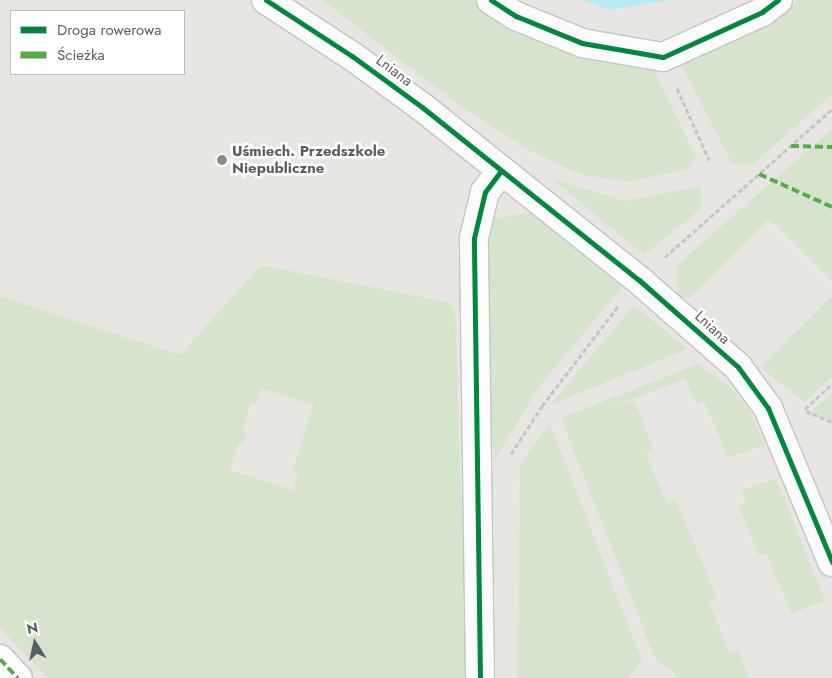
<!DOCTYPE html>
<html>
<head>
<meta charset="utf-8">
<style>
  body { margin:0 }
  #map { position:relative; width:832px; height:678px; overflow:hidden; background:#e8e6e3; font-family:Jost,sans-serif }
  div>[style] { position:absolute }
  .green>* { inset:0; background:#d6e4ce }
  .water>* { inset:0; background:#b7eaf3 }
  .path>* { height:3px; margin-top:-1.5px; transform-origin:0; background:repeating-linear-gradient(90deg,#c2c7c3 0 5px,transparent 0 7.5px) }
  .roads { filter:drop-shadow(1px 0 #c2c3c3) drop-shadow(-1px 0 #c2c3c3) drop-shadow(0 1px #c2c3c3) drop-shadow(0 -1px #c2c3c3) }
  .minor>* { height:28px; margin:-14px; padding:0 14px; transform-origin:14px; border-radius:14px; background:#fcfbfb }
  .quiet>* { height:4px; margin-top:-2px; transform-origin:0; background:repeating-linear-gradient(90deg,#58ab4b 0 8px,transparent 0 12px) }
  .cycleway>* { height:5px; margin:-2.5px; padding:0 2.5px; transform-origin:2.5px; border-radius:2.5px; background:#00873e }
  .dots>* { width:14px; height:14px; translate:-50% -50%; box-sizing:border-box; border:2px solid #fff; border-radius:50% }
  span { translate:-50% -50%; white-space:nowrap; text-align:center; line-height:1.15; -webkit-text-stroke:5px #fff; paint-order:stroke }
  .street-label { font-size:15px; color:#595e60 }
  .poi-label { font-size:15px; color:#595e60; font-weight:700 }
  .left { translate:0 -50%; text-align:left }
  .legend { position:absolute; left:10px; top:10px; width:175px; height:65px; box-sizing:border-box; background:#fff; border:1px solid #bdbfbf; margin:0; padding:6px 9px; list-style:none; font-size:15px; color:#595e60 }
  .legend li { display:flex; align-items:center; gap:10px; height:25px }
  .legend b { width:25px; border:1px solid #bdbfbf }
  .north { position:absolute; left:10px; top:618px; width:50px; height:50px; -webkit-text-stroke:4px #fff; paint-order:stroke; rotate:350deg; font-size:14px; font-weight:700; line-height:20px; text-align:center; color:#595e60 }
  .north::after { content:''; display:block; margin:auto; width:18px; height:22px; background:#595e60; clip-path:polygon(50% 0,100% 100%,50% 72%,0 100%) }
</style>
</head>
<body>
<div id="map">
  <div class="green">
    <i style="clip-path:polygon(322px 0,474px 0,528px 34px,605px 63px,654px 70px,696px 157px,687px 169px,630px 182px,583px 175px,532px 152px,462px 107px)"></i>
    <i style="clip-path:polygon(799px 0,832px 0,832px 94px,752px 165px,732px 164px,680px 62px,768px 21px)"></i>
    <i style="clip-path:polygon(832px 129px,832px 282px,769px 219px,691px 297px,682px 298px,677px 294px,676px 266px)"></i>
    <i style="clip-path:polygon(552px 179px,625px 201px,701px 186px,702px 204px,696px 213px,644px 255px)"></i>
    <i style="clip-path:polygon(524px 213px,537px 214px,622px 287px,539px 387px,494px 461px,483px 241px,486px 227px,496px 219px)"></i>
    <i style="clip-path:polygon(evenodd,261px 265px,447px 302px,455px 309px,467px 678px,48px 678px,0 628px,0 296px,180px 355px,261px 265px,261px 388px,313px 405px,293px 470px,298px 472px,293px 490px,230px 470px,238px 444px,248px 439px,243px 429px,251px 403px,255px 405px,261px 388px)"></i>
    <i style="clip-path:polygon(832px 296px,832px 377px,804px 402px,760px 367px)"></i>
    <i style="clip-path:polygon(634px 305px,688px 349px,550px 405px)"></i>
    <i style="clip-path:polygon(698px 364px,731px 388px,749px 410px,765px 445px,728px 458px,704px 401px,696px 404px,685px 379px,594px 414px,634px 400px,654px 450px,646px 454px,667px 504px,676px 500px,717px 597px,709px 601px,730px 653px,738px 650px,749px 678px,680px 678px,655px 658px,561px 418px)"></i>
    <i style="clip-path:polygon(832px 393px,832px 422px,810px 413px)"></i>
    <i style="clip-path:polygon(550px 423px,642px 661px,628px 678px,518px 678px,520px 464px)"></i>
    <i style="clip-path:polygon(776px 478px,825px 600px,792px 614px,766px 553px,759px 556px,738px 505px,746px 502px,742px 490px)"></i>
  </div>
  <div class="water">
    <i style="clip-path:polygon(583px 0,671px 0,609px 10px)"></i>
  </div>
  <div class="path">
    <i style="left:677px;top:88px;width:79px;rotate:66deg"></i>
    <i style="left:665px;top:257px;width:223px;rotate:-41.5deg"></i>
    <i style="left:805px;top:409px;width:37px;rotate:-43deg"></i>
    <i style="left:806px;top:411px;width:28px;rotate:23deg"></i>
    <i style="left:511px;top:454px;width:57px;rotate:-57.1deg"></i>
    <i style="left:542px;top:406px;width:127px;rotate:-52.7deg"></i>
  </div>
  <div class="roads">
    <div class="minor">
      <i style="left:266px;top:0;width:103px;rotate:33.1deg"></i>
      <i style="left:352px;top:56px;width:87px;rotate:36.1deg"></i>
      <i style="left:422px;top:107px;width:278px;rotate:38.6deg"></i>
      <i style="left:639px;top:280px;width:132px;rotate:41.3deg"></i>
      <i style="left:738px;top:367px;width:51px;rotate:53.8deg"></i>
      <i style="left:768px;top:408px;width:167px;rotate:67.4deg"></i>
      <i style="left:491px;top:0;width:30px;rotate:33deg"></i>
      <i style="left:516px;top:16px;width:71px;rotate:22.2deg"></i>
      <i style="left:582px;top:43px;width:82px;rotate:9.8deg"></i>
      <i style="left:663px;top:57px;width:109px;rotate:-24.4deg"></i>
      <i style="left:762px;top:12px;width:20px;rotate:-37deg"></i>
      <i style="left:0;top:659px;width:26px;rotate:47deg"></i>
      <i style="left:480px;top:678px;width:440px;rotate:-90.8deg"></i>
      <i style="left:474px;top:238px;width:47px;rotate:-76.6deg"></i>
      <i style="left:485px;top:192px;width:25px;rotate:-53deg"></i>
    </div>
  </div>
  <div class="quiet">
    <i style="left:791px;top:146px;width:41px;rotate:1.4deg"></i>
    <i style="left:759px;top:174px;width:80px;rotate:24.3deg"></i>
    <i style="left:0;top:659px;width:26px;rotate:47deg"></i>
  </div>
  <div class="cycleway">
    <i style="left:266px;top:0;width:103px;rotate:33.1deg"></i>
    <i style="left:352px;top:56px;width:87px;rotate:36.1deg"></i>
    <i style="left:422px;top:107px;width:278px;rotate:38.6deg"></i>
    <i style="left:639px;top:280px;width:132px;rotate:41.3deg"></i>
    <i style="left:738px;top:367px;width:51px;rotate:53.8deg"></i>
    <i style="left:768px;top:408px;width:167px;rotate:67.4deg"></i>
    <i style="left:491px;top:0;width:30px;rotate:33deg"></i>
    <i style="left:516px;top:16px;width:71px;rotate:22.2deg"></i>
    <i style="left:582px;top:43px;width:82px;rotate:9.8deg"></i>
    <i style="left:663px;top:57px;width:109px;rotate:-24.4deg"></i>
    <i style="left:762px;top:12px;width:20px;rotate:-37deg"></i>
    <i style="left:480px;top:678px;width:440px;rotate:-90.8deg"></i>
    <i style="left:474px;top:238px;width:47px;rotate:-76.6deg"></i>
    <i style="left:485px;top:192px;width:25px;rotate:-53deg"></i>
  </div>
  <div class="dots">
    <i style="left:222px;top:160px;background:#8b8e8e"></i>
  </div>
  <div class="street-label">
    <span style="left:394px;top:71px;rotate:37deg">Lniana</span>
    <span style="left:712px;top:328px;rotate:42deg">Lniana</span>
  </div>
  <div class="poi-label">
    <span class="left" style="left:232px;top:160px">Uśmiech. Przedszkole<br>Niepubliczne</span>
  </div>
  <ul class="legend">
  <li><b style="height:6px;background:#00873e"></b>Droga rowerowa</li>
  <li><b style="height:6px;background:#58ab4b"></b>Ścieżka</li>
  </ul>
  <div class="north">N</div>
</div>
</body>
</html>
